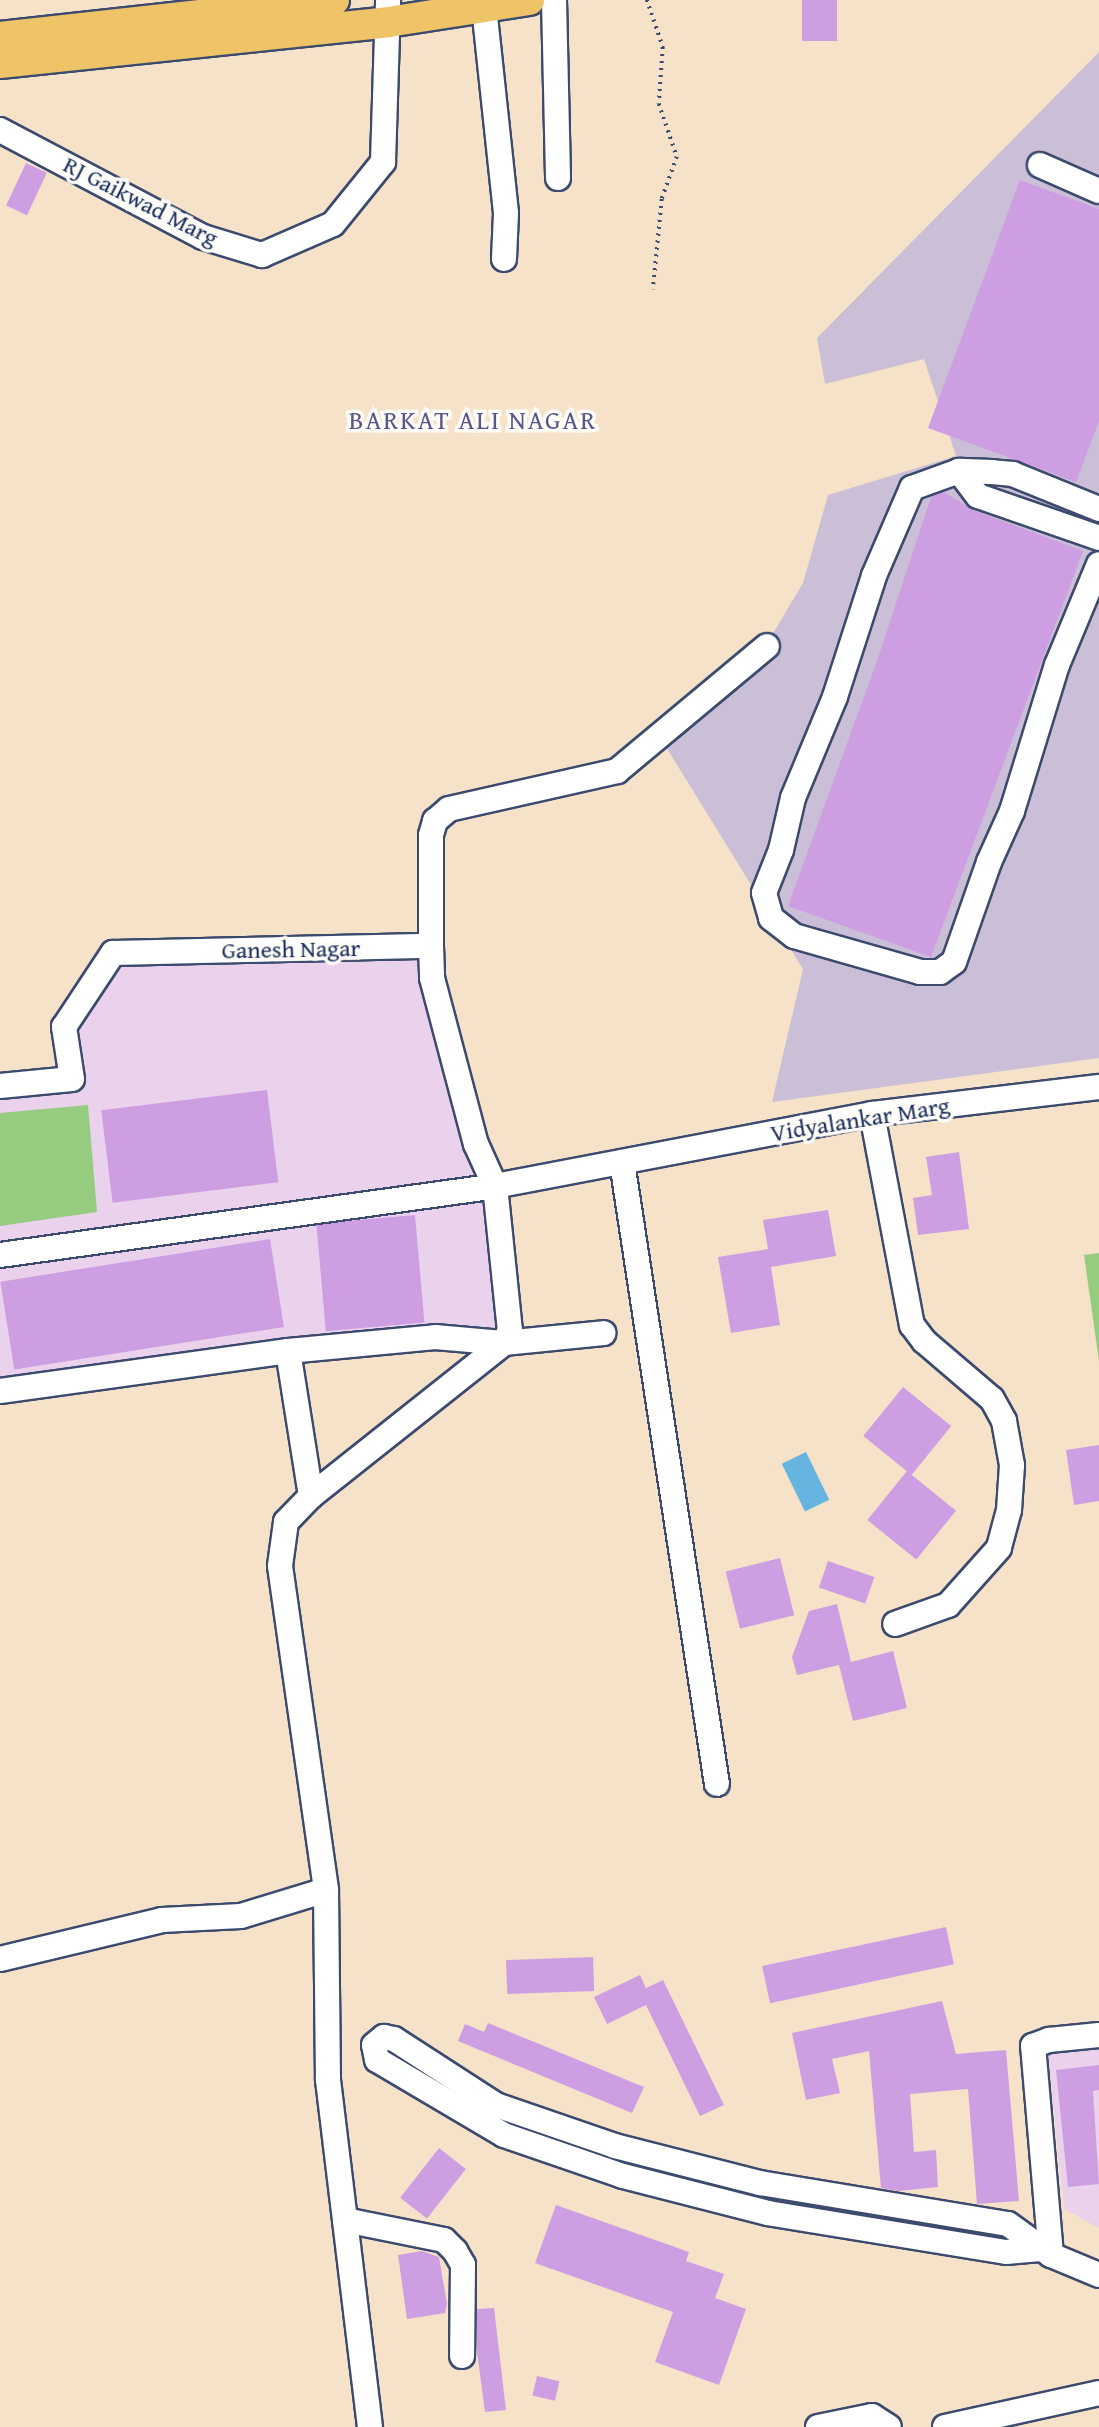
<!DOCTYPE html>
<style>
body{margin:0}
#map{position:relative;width:1099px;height:2427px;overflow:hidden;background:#f5e2c9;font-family:"Gentium Book Plus",serif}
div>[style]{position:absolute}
.built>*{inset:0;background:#ead1ec}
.industrial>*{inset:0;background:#cabfd6}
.green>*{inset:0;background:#95cc7f}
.water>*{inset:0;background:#66b5e0;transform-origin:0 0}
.building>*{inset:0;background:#ce9ee2;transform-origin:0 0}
.path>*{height:3.5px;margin-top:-1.75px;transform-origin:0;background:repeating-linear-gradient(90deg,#3c4a6e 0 2px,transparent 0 7px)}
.roads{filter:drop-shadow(2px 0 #3c4a6e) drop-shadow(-2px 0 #3c4a6e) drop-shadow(0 2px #3c4a6e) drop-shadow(0 -2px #3c4a6e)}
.minor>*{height:24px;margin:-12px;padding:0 12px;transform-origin:12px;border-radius:12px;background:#fff}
.major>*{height:30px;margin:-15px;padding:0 15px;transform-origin:15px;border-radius:15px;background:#efc469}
span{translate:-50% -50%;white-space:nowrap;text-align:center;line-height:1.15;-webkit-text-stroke:7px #fdfcf7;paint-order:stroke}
.street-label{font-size:24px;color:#1b2f5e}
.neighbourhood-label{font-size:26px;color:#5a568c;letter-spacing:2px}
</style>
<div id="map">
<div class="built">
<i style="clip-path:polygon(113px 953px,269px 962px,422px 957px,512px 1318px,510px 1330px,0 1403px,0 1086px,72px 1079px,64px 1027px)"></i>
<i style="clip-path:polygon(1099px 2047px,1099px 2228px,1064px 2209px,1048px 2053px)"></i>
</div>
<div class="industrial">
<i style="clip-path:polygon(1099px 52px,1099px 1058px,772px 1102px,803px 969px,666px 747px,664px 731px,750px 663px,775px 630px,803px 583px,828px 495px,956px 456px,924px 359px,825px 384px,817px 338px)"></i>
</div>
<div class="green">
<i style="clip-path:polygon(88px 1105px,97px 1212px,0 1226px,0 1113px)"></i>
<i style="clip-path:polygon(1099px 1253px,1099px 1361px,1084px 1255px)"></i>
</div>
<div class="water">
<i style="left:806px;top:1452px;width:53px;height:27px;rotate:64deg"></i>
</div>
<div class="building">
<i style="left:802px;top:0;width:35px;height:41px"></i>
<i style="left:26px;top:163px;width:23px;height:47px;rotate:25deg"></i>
<i style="clip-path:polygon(1020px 180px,1099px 209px,1099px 421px,1076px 482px,928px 428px)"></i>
<i style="clip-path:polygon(944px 492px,973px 510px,1083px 551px,931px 957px,788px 906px,877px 661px,931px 497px)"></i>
<i style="left:267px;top:1090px;width:93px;height:167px;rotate:83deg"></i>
<i style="clip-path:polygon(959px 1152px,969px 1229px,918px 1235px,913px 1198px,932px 1195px,926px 1157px)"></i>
<i style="clip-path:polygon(828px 1210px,836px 1256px,771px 1267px,780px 1325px,731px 1333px,718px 1257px,768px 1249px,763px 1220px)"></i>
<i style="left:415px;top:1215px;width:108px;height:99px;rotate:85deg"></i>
<i style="left:270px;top:1239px;width:89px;height:273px;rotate:81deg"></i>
<i style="left:903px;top:1387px;width:62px;height:63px;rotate:39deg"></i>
<i style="clip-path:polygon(1099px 1445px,1099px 1501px,1074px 1505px,1066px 1450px)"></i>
<i style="left:907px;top:1471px;width:63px;height:63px;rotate:39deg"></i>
<i style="left:780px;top:1558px;width:59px;height:56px;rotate:76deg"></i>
<i style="left:828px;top:1561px;width:49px;height:28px;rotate:19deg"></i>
<i style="clip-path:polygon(837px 1604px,851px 1662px,893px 1651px,907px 1708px,853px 1721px,839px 1665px,797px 1675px,792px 1657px,809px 1611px)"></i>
<i style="left:946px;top:1927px;width:38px;height:188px;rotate:78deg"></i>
<i style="left:593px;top:1957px;width:34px;height:87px;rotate:88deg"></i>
<i style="clip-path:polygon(640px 1975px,646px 1988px,663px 1980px,724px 2105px,700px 2116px,646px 2005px,607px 2024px,594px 1997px)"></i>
<i style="clip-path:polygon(942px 2001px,956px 2054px,1006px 2050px,1019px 2201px,977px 2204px,968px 2089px,910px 2094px,914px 2152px,936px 2150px,938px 2187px,899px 2191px,881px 2188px,869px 2051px,832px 2059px,840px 2093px,806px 2100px,792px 2033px)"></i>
<i style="clip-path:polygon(488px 2023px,644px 2087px,632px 2113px,458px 2041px,465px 2024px,484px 2032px)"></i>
<i style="clip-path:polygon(1099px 2065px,1099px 2090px,1093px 2091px,1099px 2184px,1068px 2187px,1056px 2070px)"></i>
<i style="left:439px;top:2148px;width:34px;height:63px;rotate:38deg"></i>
<i style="clip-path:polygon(556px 2205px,689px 2252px,686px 2261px,724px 2274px,715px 2298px,746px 2309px,719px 2385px,655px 2362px,673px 2312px,535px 2263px)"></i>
<i style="clip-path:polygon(422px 2251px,439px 2257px,447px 2304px,445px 2313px,407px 2319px,398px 2255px)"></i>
<i style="clip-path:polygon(494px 2308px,506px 2410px,485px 2412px,477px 2352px,477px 2309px)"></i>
<i style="left:537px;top:2376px;width:23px;height:20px;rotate:13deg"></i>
</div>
<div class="path">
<i style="left:647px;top:0;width:50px;rotate:71.2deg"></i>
<i style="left:663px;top:47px;width:57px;rotate:94deg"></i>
<i style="left:659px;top:104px;width:56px;rotate:71.2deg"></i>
<i style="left:677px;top:157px;width:45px;rotate:109.7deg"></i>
<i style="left:662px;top:199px;width:91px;rotate:95.6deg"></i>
</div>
<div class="roads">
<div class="minor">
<i style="left:554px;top:0;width:178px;rotate:88.7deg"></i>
<i style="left:484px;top:7px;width:207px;rotate:83.9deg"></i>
<i style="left:506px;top:213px;width:46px;rotate:92.5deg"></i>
<i style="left:0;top:130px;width:229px;rotate:27.8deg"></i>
<i style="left:203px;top:237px;width:62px;rotate:17deg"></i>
<i style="left:262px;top:255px;width:77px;rotate:-23.6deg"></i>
<i style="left:333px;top:224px;width:80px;rotate:-51.1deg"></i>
<i style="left:383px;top:162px;width:162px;rotate:-88.2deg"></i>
<i style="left:1040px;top:165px;width:64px;rotate:23.8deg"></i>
<i style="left:959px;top:471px;width:31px;rotate:53deg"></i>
<i style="left:978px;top:496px;width:128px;rotate:19.1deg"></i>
<i style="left:1099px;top:509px;width:93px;rotate:-157.9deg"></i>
<i style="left:1013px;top:474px;width:21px;rotate:-175deg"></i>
<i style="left:992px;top:472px;width:33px;rotate:-178deg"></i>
<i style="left:959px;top:471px;width:50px;rotate:160.1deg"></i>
<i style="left:912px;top:488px;width:96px;rotate:113.4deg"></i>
<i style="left:874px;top:576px;width:127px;rotate:107.9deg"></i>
<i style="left:835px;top:697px;width:109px;rotate:112.6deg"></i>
<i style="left:793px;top:798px;width:53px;rotate:103deg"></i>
<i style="left:781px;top:850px;width:46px;rotate:111.6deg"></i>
<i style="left:764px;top:893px;width:26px;rotate:74deg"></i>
<i style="left:771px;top:918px;width:29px;rotate:38deg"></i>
<i style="left:794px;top:936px;width:131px;rotate:15.9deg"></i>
<i style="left:920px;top:972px;width:20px"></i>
<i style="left:940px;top:972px;width:17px;rotate:-36deg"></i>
<i style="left:954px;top:962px;width:106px;rotate:-70.7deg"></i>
<i style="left:989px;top:862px;width:56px;rotate:-65.7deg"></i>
<i style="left:1012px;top:811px;width:153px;rotate:-72.9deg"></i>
<i style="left:1057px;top:665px;width:109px;rotate:-67.4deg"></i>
<i style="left:431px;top:946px;width:111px;rotate:-90deg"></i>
<i style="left:431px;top:835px;width:15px;rotate:-74deg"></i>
<i style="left:435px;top:821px;width:18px;rotate:-41deg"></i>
<i style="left:449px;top:809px;width:172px;rotate:-12.7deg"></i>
<i style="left:617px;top:771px;width:195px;rotate:-39.8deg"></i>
<i style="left:0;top:1086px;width:72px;rotate:-5.6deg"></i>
<i style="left:72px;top:1079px;width:53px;rotate:-98.7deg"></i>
<i style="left:64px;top:1027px;width:89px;rotate:-56.5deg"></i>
<i style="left:113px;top:953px;width:318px;rotate:-1.3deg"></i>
<i style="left:431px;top:946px;width:32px;rotate:88deg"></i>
<i style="left:432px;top:978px;width:172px;rotate:75.2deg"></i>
<i style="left:476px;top:1144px;width:46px;rotate:65.7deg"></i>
<i style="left:495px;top:1186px;width:145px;rotate:84.1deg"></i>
<i style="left:510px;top:1330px;width:14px;rotate:115deg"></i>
<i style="left:504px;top:1343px;width:246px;rotate:141.6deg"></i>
<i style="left:311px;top:1496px;width:36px;rotate:134deg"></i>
<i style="left:286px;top:1522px;width:44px;rotate:97.8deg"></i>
<i style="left:280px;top:1566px;width:327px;rotate:81.9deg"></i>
<i style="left:326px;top:1890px;width:190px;rotate:89.4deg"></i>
<i style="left:328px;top:2080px;width:350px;rotate:83.1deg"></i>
<i style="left:872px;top:1114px;width:215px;rotate:79.3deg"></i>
<i style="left:912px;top:1325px;width:20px;rotate:53deg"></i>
<i style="left:924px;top:1341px;width:89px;rotate:40.5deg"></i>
<i style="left:992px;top:1399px;width:25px;rotate:61deg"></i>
<i style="left:1004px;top:1421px;width:45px;rotate:79.7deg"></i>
<i style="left:1012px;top:1465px;width:45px;rotate:93.8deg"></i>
<i style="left:1009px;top:1510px;width:39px;rotate:105deg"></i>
<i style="left:999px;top:1548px;width:76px;rotate:131.8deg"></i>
<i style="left:948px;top:1605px;width:56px;rotate:160.3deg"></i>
<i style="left:622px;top:1162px;width:629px;rotate:81.32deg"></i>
<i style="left:0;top:1255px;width:500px;rotate:-7.9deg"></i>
<i style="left:495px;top:1186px;width:384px;rotate:-10.8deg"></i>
<i style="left:872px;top:1114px;width:229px;rotate:-6.8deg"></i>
<i style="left:288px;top:1351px;width:147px;rotate:81deg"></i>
<i style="left:0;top:1391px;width:291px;rotate:-7.9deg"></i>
<i style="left:288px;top:1351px;width:148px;rotate:-5.4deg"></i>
<i style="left:435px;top:1337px;width:69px;rotate:5deg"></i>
<i style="left:504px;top:1343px;width:100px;rotate:-5.7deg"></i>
<i style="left:0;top:1959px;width:167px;rotate:-13.5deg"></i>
<i style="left:162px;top:1920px;width:79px;rotate:-2.9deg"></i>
<i style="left:241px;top:1916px;width:89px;rotate:-17deg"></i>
<i style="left:345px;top:2220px;width:101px;rotate:11.4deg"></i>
<i style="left:444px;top:2240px;width:16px;rotate:45deg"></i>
<i style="left:455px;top:2251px;width:16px;rotate:60deg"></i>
<i style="left:463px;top:2265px;width:91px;rotate:90.6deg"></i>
<i style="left:1040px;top:2249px;width:34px;rotate:175deg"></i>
<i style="left:1006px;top:2252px;width:241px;rotate:-170.7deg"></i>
<i style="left:768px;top:2213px;width:150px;rotate:-165.7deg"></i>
<i style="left:623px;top:2176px;width:126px;rotate:-161deg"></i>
<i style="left:504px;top:2135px;width:147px;rotate:-149.4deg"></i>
<i style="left:377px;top:2060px;width:15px;rotate:-101deg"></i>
<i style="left:374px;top:2045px;width:13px;rotate:-39deg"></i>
<i style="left:384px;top:2037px;width:10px;rotate:11deg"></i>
<i style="left:394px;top:2039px;width:121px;rotate:32.9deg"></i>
<i style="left:496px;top:2105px;width:126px;rotate:19deg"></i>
<i style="left:615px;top:2146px;width:150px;rotate:14.3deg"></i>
<i style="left:760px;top:2183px;width:251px;rotate:9.4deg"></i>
<i style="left:1008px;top:2224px;width:53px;rotate:35.8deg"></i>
<i style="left:1051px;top:2255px;width:52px;rotate:22.6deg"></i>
<i style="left:1051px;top:2255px;width:210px;rotate:-94.9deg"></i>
<i style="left:1033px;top:2046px;width:17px;rotate:-21deg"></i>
<i style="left:1049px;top:2040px;width:50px;rotate:-5.7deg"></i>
<i style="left:818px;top:2427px;width:55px;rotate:-11.5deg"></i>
<i style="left:872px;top:2416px;width:20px;rotate:33deg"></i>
<i style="left:945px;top:2427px;width:158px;rotate:-12.4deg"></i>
</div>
<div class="major">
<i style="left:0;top:37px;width:336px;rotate:-6.3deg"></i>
<i style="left:0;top:63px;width:390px;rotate:-6deg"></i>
<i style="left:388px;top:22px;width:143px;rotate:-8.9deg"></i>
</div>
</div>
<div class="street-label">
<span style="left:141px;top:201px;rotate:27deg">RJ Gaikwad Marg</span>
<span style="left:291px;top:949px;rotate:-1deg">Ganesh Nagar</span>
<span style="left:860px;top:1119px;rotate:-9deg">Vidyalankar Marg</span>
</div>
<div class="neighbourhood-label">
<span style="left:473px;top:420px">BARKAT ALI NAGAR</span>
</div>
</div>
